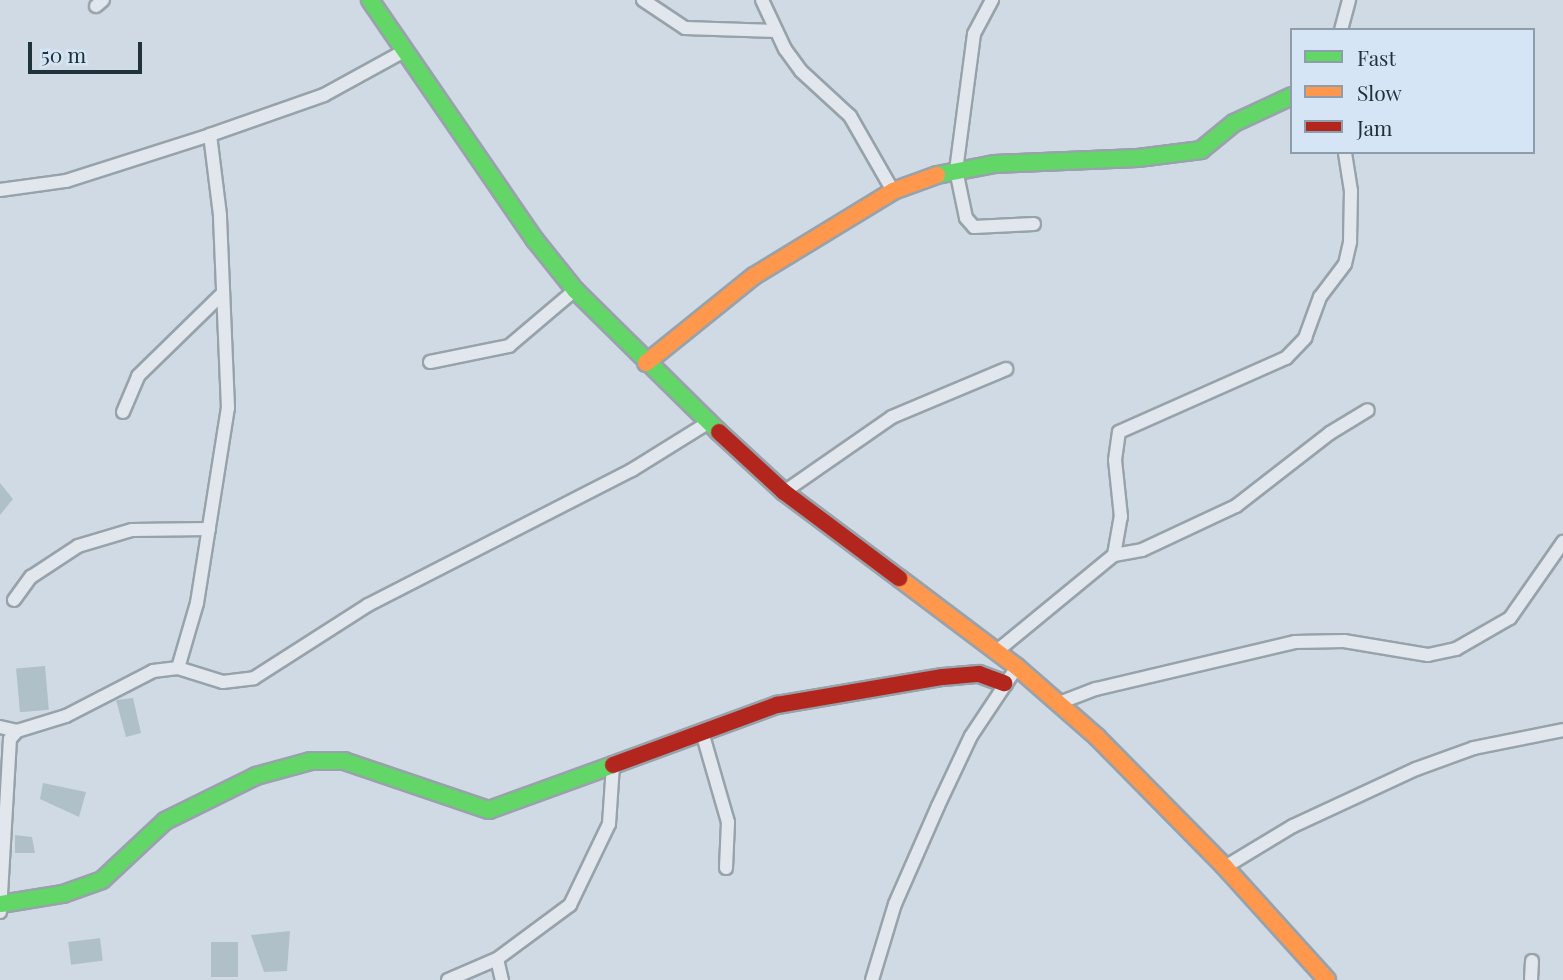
<!DOCTYPE html>
<style>
body{margin:0}
#map{position:relative;width:1563px;height:980px;overflow:hidden;background:#d0dae5;font-family:"Playfair Display",serif}
div>[style]{position:absolute}
.building>*{inset:0;background:#b0c0c9;transform-origin:0 0}
.roads{filter:drop-shadow(2px 0 #98a2aa) drop-shadow(-2px 0 #98a2aa) drop-shadow(0 2px #98a2aa) drop-shadow(0 -2px #98a2aa)}
.street>*{height:12px;margin:-6px;padding:0 6px;transform-origin:6px;border-radius:6px;background:#e1e7ed}
.fast>*{height:16px;margin:-8px;padding:0 8px;transform-origin:8px;border-radius:8px;background:#63d668}
.slow>*{height:16px;margin:-8px;padding:0 8px;transform-origin:8px;border-radius:8px;background:#ff974d}
.jam>*{height:16px;margin:-8px;padding:0 8px;transform-origin:8px;border-radius:8px;background:#b3261e}
span{translate:-50% -50%;white-space:nowrap;text-align:center;line-height:1.15;-webkit-text-stroke:7px #d6e5f5;paint-order:stroke}
.legend{position:absolute;left:1290px;top:28px;width:245px;height:126px;box-sizing:border-box;background:#d6e5f5;border:2px solid #8d9daa;margin:0;padding:9px 12px;list-style:none;font-size:21px;color:#20323a}
.legend li{display:flex;align-items:center;gap:14px;height:35px}
.legend b{width:35px;border:2px solid #8d9daa}
.scale{position:absolute;left:28px;top:42px;width:114px;height:32px;box-sizing:border-box;border:4px solid #20323a;border-top:0;padding-left:9px;font-size:21px;line-height:24px;white-space:nowrap;color:#20323a;-webkit-text-stroke:5px #d6e5f5;paint-order:stroke}
</style>
<div id="map">
<div class="building">
<i style="clip-path:polygon(0 483px,13px 499px,0 515px)"></i>
<i style="left:45px;top:666px;width:44px;height:29px;rotate:85deg"></i>
<i style="clip-path:polygon(133px 698px,141px 733px,126px 737px,116px 700px)"></i>
<i style="clip-path:polygon(43px 783px,86px 792px,79px 817px,40px 799px)"></i>
<i style="clip-path:polygon(15px 835px,32px 837px,35px 853px,15px 853px)"></i>
<i style="clip-path:polygon(290px 931px,287px 971px,264px 972px,251px 935px)"></i>
<i style="left:100px;top:938px;width:23px;height:32px;rotate:83deg"></i>
<i style="left:211px;top:942px;width:27px;height:35px"></i>
</div>
<div class="roads">
<div class="street">
<i style="left:643px;top:0;width:50px;rotate:33.7deg"></i>
<i style="left:685px;top:28px;width:91px;rotate:1.9deg"></i>
<i style="left:762px;top:0;width:54px;rotate:64.9deg"></i>
<i style="left:785px;top:49px;width:27px;rotate:54deg"></i>
<i style="left:801px;top:71px;width:67px;rotate:42.6deg"></i>
<i style="left:850px;top:116px;width:86px;rotate:60.2deg"></i>
<i style="left:992px;top:0;width:38px;rotate:118deg"></i>
<i style="left:974px;top:34px;width:137px;rotate:97.5deg"></i>
<i style="left:956px;top:170px;width:49px;rotate:78.2deg"></i>
<i style="left:966px;top:218px;width:12px;rotate:48deg"></i>
<i style="left:974px;top:227px;width:60px;rotate:-2.9deg"></i>
<i style="left:96px;top:6px;width:9px;rotate:-41deg"></i>
<i style="left:1341px;top:30px;width:31px;rotate:-75deg"></i>
<i style="left:0;top:190px;width:67px;rotate:-7.8deg"></i>
<i style="left:66px;top:181px;width:151px;rotate:-17.7deg"></i>
<i style="left:210px;top:135px;width:121px;rotate:-19.3deg"></i>
<i style="left:324px;top:95px;width:91px;rotate:-28.8deg"></i>
<i style="left:430px;top:362px;width:81px;rotate:-11.4deg"></i>
<i style="left:509px;top:346px;width:87px;rotate:-40.3deg"></i>
<i style="left:123px;top:412px;width:39px;rotate:-67deg"></i>
<i style="left:138px;top:376px;width:119px;rotate:-44.3deg"></i>
<i style="left:784px;top:492px;width:131px;rotate:-34.8deg"></i>
<i style="left:892px;top:417px;width:124px;rotate:-22.8deg"></i>
<i style="left:1114px;top:555px;width:28px;rotate:-10deg"></i>
<i style="left:1142px;top:550px;width:104px;rotate:-25.1deg"></i>
<i style="left:1236px;top:506px;width:119px;rotate:-37.8deg"></i>
<i style="left:1330px;top:433px;width:44px;rotate:-31.2deg"></i>
<i style="left:14px;top:600px;width:29px;rotate:-54deg"></i>
<i style="left:31px;top:577px;width:56px;rotate:-33.4deg"></i>
<i style="left:78px;top:546px;width:56px;rotate:-16.5deg"></i>
<i style="left:132px;top:530px;width:77px;rotate:-0.7deg"></i>
<i style="left:997px;top:651px;width:151px;rotate:-39.4deg"></i>
<i style="left:1114px;top:555px;width:39px;rotate:-80deg"></i>
<i style="left:1121px;top:517px;width:57px;rotate:-96deg"></i>
<i style="left:1115px;top:460px;width:28px;rotate:-82deg"></i>
<i style="left:1119px;top:432px;width:183px;rotate:-23.9deg"></i>
<i style="left:1286px;top:358px;width:28px;rotate:-46deg"></i>
<i style="left:1305px;top:338px;width:44px;rotate:-69.9deg"></i>
<i style="left:1320px;top:297px;width:41px;rotate:-52.9deg"></i>
<i style="left:1345px;top:264px;width:23px;rotate:-77deg"></i>
<i style="left:1350px;top:242px;width:51px;rotate:-88.9deg"></i>
<i style="left:1351px;top:191px;width:39px;rotate:-99deg"></i>
<i style="left:178px;top:668px;width:68px;rotate:-73.7deg"></i>
<i style="left:197px;top:603px;width:197px;rotate:-81deg"></i>
<i style="left:228px;top:408px;width:193px;rotate:-92.4deg"></i>
<i style="left:220px;top:215px;width:81px;rotate:-97.1deg"></i>
<i style="left:1059px;top:703px;width:40px;rotate:-21deg"></i>
<i style="left:1096px;top:689px;width:204px;rotate:-13.3deg"></i>
<i style="left:1295px;top:642px;width:49px;rotate:-1.2deg"></i>
<i style="left:1344px;top:641px;width:85px;rotate:9.5deg"></i>
<i style="left:1428px;top:655px;width:29px;rotate:-12deg"></i>
<i style="left:1456px;top:649px;width:62px;rotate:-29.9deg"></i>
<i style="left:1510px;top:618px;width:93px;rotate:-55.1deg"></i>
<i style="left:0;top:727px;width:17px;rotate:13deg"></i>
<i style="left:702px;top:732px;width:94px;rotate:73.9deg"></i>
<i style="left:728px;top:822px;width:46px;rotate:92.5deg"></i>
<i style="left:1225px;top:867px;width:79px;rotate:-31.1deg"></i>
<i style="left:1293px;top:826px;width:136px;rotate:-24.9deg"></i>
<i style="left:1416px;top:769px;width:62px;rotate:-19.9deg"></i>
<i style="left:1474px;top:748px;width:91px;rotate:-11.4deg"></i>
<i style="left:0;top:912px;width:173px;rotate:-86.7deg"></i>
<i style="left:10px;top:739px;width:11px;rotate:-49deg"></i>
<i style="left:17px;top:731px;width:51px;rotate:-17deg"></i>
<i style="left:66px;top:716px;width:98px;rotate:-27.3deg"></i>
<i style="left:153px;top:671px;width:25px;rotate:-7deg"></i>
<i style="left:178px;top:668px;width:47px;rotate:17.3deg"></i>
<i style="left:223px;top:682px;width:31px;rotate:-7deg"></i>
<i style="left:254px;top:678px;width:135px;rotate:-32.6deg"></i>
<i style="left:368px;top:605px;width:297px;rotate:-27.1deg"></i>
<i style="left:632px;top:470px;width:87px;rotate:-31.9deg"></i>
<i style="left:497px;top:959px;width:22px;rotate:77deg"></i>
<i style="left:448px;top:980px;width:53px;rotate:-23.2deg"></i>
<i style="left:497px;top:959px;width:91px;rotate:-36.5deg"></i>
<i style="left:570px;top:905px;width:90px;rotate:-64.3deg"></i>
<i style="left:609px;top:824px;width:59px;rotate:-86.1deg"></i>
<i style="left:872px;top:980px;width:79px;rotate:-73.2deg"></i>
<i style="left:895px;top:904px;width:107px;rotate:-66.3deg"></i>
<i style="left:938px;top:806px;width:77px;rotate:-64.8deg"></i>
<i style="left:971px;top:736px;width:83px;rotate:-56.3deg"></i>
<i style="left:1531px;top:980px;width:19px;rotate:-87deg"></i>
</div>
<div class="fast">
<i style="left:370px;top:0;width:291px;rotate:55.5deg"></i>
<i style="left:535px;top:240px;width:64px;rotate:51.3deg"></i>
<i style="left:575px;top:290px;width:202px;rotate:44.6deg"></i>
<i style="left:937px;top:175px;width:58px;rotate:-10.9deg"></i>
<i style="left:994px;top:164px;width:144px;rotate:-2.4deg"></i>
<i style="left:1138px;top:158px;width:64px;rotate:-7.2deg"></i>
<i style="left:1201px;top:150px;width:43px;rotate:-39.3deg"></i>
<i style="left:1234px;top:123px;width:64px;rotate:-25deg"></i>
<i style="left:1px;top:904px;width:63px;rotate:-9.2deg"></i>
<i style="left:63px;top:894px;width:41px;rotate:-19.7deg"></i>
<i style="left:102px;top:880px;width:86px;rotate:-43.1deg"></i>
<i style="left:165px;top:821px;width:102px;rotate:-26.3deg"></i>
<i style="left:256px;top:776px;width:57px;rotate:-15.3deg"></i>
<i style="left:311px;top:761px;width:33px"></i>
<i style="left:344px;top:761px;width:153px;rotate:18.7deg"></i>
<i style="left:489px;top:810px;width:132px;rotate:-19.9deg"></i>
</div>
<div class="slow">
<i style="left:646px;top:363px;width:139px;rotate:-38.9deg"></i>
<i style="left:754px;top:276px;width:163px;rotate:-31.4deg"></i>
<i style="left:893px;top:191px;width:47px;rotate:-20deg"></i>
<i style="left:899px;top:578px;width:148px;rotate:37deg"></i>
<i style="left:1017px;top:667px;width:106px;rotate:41.2deg"></i>
<i style="left:1097px;top:737px;width:182px;rotate:45.4deg"></i>
<i style="left:1225px;top:867px;width:152px;rotate:47.9deg"></i>
</div>
<div class="jam">
<i style="left:719px;top:432px;width:88px;rotate:42.7deg"></i>
<i style="left:784px;top:492px;width:144px;rotate:36.8deg"></i>
<i style="left:613px;top:765px;width:175px;rotate:-20.1deg"></i>
<i style="left:777px;top:705px;width:168px;rotate:-9.6deg"></i>
<i style="left:943px;top:677px;width:36px;rotate:-5deg"></i>
<i style="left:979px;top:674px;width:27px;rotate:20deg"></i>
</div>
</div>
<ul class="legend">
<li><b style="height:9px;background:#63d668"></b>Fast</li>
<li><b style="height:9px;background:#ff974d"></b>Slow</li>
<li><b style="height:9px;background:#b3261e"></b>Jam</li>
</ul>
<div class="scale">50 m</div>
</div>
